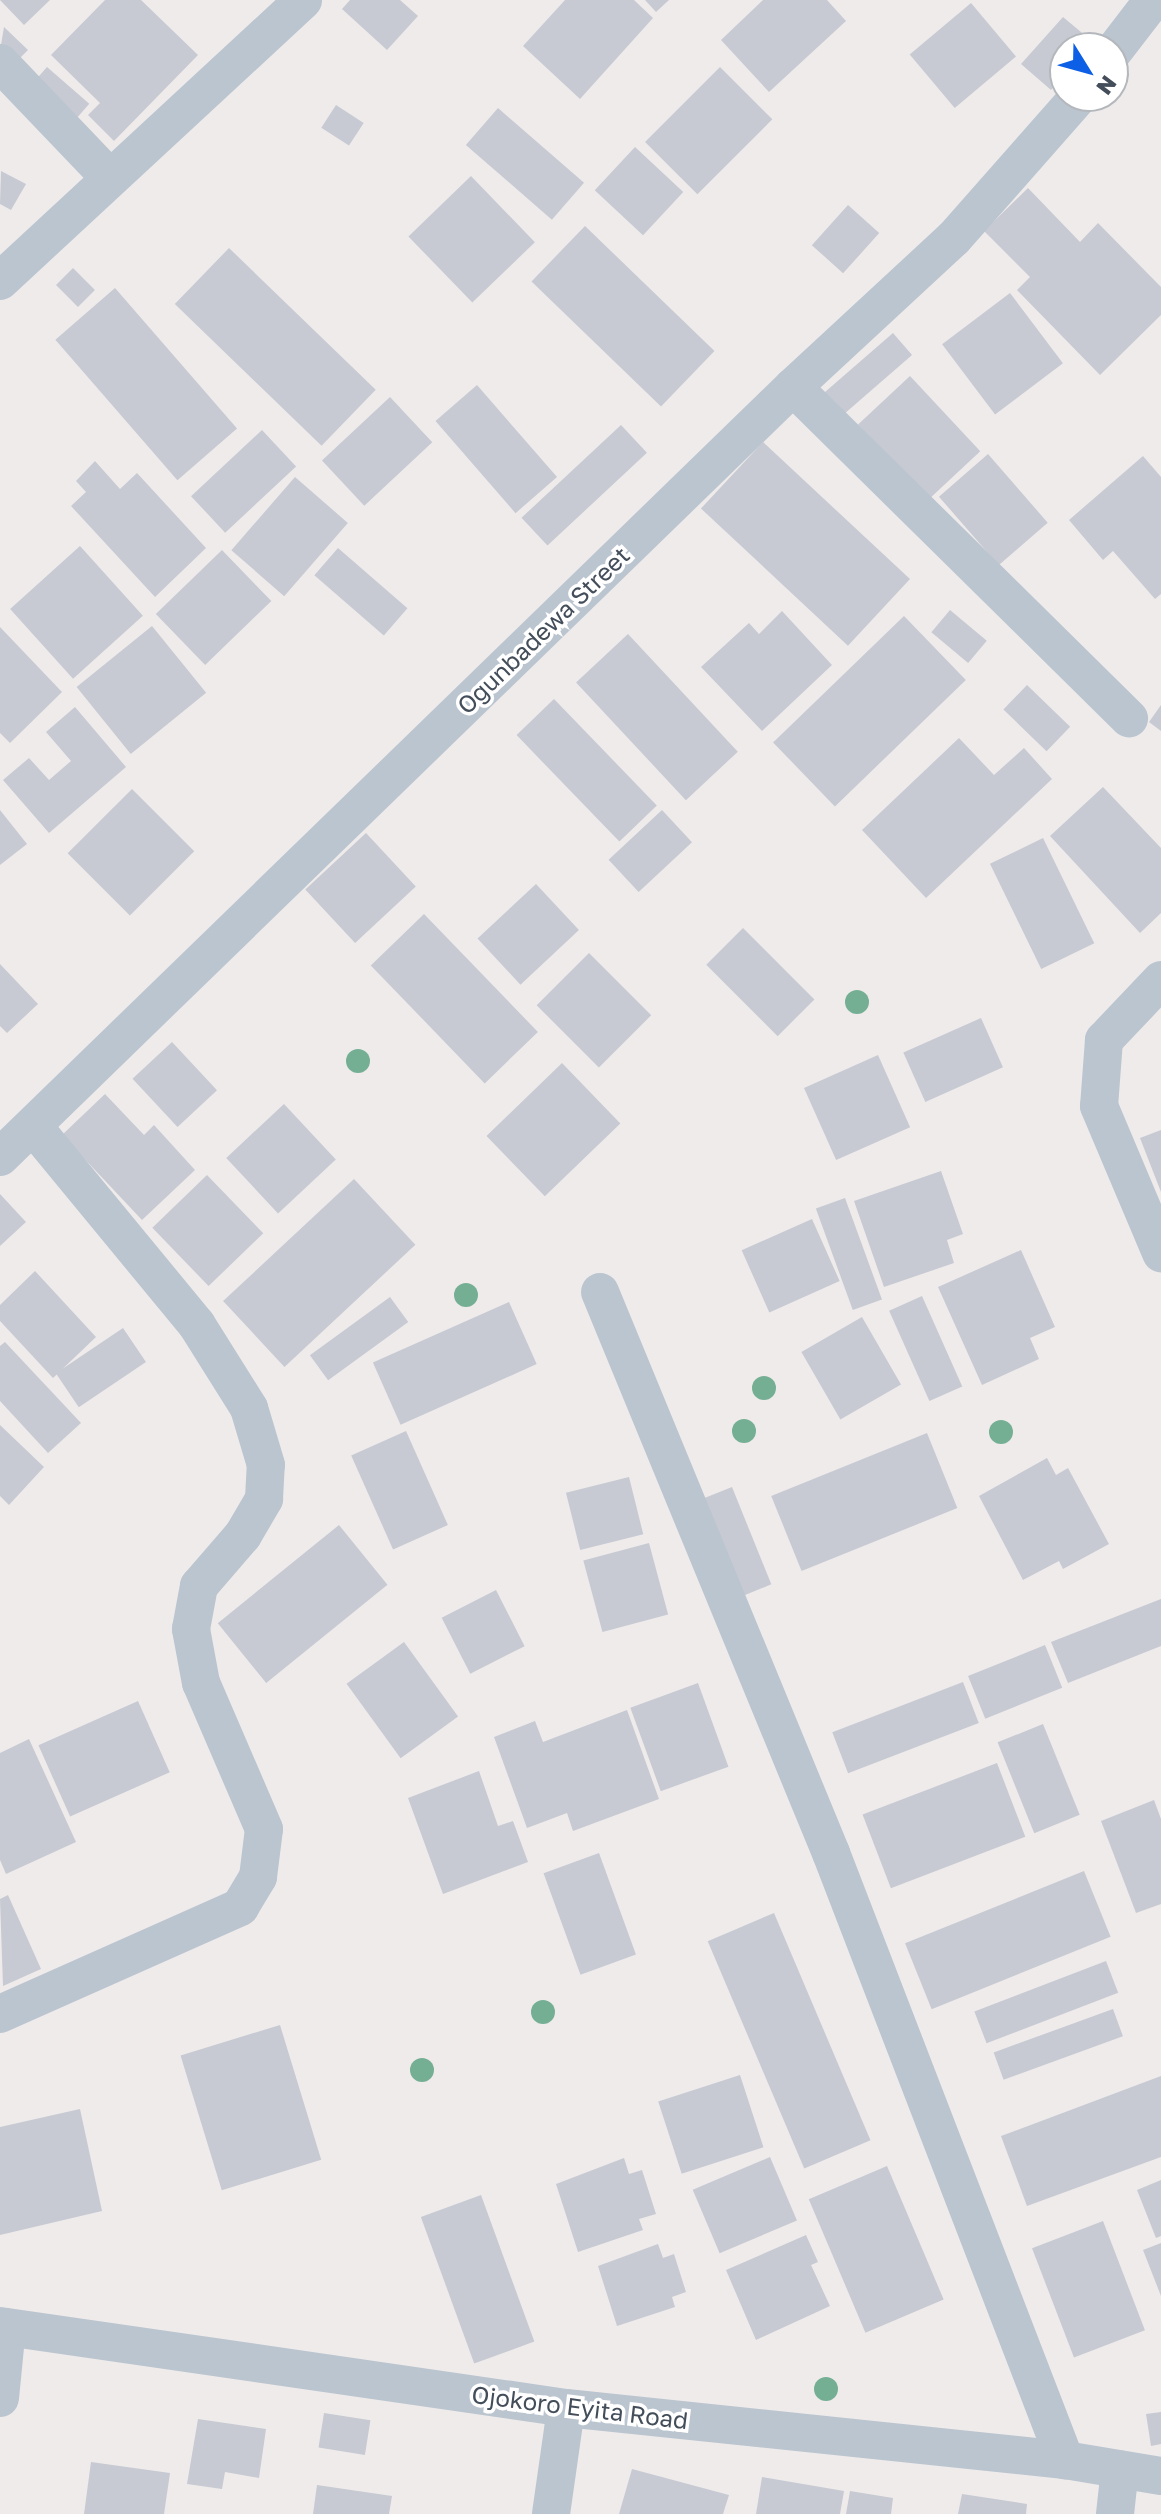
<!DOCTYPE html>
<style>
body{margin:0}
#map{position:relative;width:1161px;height:2514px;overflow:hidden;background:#efebeb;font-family:"Golos Text",sans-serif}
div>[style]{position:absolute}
.building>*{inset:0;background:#c7cad2;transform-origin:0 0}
.street>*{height:38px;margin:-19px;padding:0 19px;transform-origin:19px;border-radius:19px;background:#bbc5cf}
.trees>*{width:24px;height:24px;margin:-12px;border-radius:50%;background:#74af94}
span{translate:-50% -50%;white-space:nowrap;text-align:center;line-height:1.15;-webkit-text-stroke:7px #fff;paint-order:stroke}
.street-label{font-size:24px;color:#434e5a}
.north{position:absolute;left:1049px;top:32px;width:80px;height:80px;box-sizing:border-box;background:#fff;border:2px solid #b4b8bd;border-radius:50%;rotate:127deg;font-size:22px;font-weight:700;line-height:32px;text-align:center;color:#434e5a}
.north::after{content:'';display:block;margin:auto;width:28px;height:36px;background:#0d60e6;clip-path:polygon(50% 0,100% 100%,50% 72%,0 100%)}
</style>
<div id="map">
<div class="building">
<i style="clip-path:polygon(0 0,50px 0,24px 25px)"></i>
<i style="clip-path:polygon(105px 0,141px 0,198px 55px,114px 141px,88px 115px,100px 103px,51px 55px)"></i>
<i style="clip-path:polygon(350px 0,400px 0,418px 16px,387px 50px,342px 9px)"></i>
<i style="clip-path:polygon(565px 0,634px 0,653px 18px,580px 99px,523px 46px)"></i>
<i style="clip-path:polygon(645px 0,669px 0,656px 12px)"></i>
<i style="clip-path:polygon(763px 0,827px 0,846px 21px,769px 92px,721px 40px)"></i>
<i style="left:971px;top:3px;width:70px;height:80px;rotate:50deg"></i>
<i style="clip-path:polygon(1063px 17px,1093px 42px,1088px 48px,1065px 48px,1065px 74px,1051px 90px,1021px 64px)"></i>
<i style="clip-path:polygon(4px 27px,28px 50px,14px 64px,0 51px)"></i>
<i style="left:47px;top:67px;width:56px;height:23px;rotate:41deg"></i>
<i style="left:720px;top:67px;width:74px;height:106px;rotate:45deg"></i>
<i style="left:336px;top:105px;width:33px;height:27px;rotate:33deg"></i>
<i style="left:498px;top:108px;width:114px;height:49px;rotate:41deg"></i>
<i style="left:635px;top:147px;width:66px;height:59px;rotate:43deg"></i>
<i style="clip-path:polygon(1px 171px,26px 184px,11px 210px,0 204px)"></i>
<i style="left:471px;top:176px;width:92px;height:87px;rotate:46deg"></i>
<i style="clip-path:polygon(1028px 188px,1080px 242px,1098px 223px,1161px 287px,1161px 315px,1100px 375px,1017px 290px,1030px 277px,984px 231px)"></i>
<i style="left:848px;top:205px;width:42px;height:54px;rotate:42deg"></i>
<i style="left:585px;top:226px;width:180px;height:77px;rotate:44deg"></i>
<i style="left:229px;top:248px;width:204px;height:78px;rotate:44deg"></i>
<i style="left:73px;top:268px;width:31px;height:24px;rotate:45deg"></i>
<i style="left:115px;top:288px;width:186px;height:79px;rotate:49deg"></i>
<i style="left:1010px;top:293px;width:88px;height:85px;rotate:53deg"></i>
<i style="left:893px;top:333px;width:29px;height:103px;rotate:49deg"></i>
<i style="left:910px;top:376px;width:103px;height:71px;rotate:47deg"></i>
<i style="left:477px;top:385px;width:122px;height:55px;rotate:49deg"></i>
<i style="left:390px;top:397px;width:62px;height:93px;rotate:47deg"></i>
<i style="left:621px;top:425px;width:38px;height:136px;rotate:47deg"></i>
<i style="left:262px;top:430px;width:50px;height:97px;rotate:47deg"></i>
<i style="left:763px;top:442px;width:201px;height:91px;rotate:43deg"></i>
<i style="left:988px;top:454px;width:91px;height:65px;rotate:49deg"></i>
<i style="clip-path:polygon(1143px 456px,1161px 477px,1161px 594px,1155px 599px,1113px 551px,1103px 560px,1069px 520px)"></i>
<i style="clip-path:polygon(95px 461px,120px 489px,137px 473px,206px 548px,155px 597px,71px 506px,86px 492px,76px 481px)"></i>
<i style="left:295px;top:477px;width:70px;height:97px;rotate:41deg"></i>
<i style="left:80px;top:546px;width:94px;height:94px;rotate:48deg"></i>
<i style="left:338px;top:548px;width:92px;height:36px;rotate:41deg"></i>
<i style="left:222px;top:550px;width:71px;height:92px;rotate:46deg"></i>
<i style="left:950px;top:610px;width:48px;height:29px;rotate:40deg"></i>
<i style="clip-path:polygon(782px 611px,832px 665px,762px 731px,701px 667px,749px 623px,759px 634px)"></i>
<i style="left:904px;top:616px;width:89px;height:182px;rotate:46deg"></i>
<i style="left:152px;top:626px;width:86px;height:97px;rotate:51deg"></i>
<i style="clip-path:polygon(0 627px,62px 692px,10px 743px,0 733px)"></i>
<i style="left:628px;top:634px;width:161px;height:71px;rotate:47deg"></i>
<i style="left:1027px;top:685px;width:60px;height:34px;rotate:44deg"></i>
<i style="left:554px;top:699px;width:148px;height:52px;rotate:46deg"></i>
<i style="clip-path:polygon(1161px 705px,1161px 731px,1149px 722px)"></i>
<i style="clip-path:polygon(75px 707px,126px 767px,49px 833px,3px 780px,29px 758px,49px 780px,71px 761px,46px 732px)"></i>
<i style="clip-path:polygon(959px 738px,994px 775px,1024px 748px,1052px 779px,926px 898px,862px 830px)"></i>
<i style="clip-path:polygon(1103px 787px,1161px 848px,1161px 913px,1140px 933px,1050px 836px)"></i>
<i style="left:132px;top:789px;width:88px;height:91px;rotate:45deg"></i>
<i style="clip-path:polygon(0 810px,27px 844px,0 865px)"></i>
<i style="left:662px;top:810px;width:44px;height:73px;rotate:47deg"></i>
<i style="left:366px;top:833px;width:73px;height:83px;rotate:47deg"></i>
<i style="left:1043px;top:838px;width:117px;height:59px;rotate:64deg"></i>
<i style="left:536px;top:884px;width:63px;height:80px;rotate:47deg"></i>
<i style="left:424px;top:914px;width:164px;height:74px;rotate:46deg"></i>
<i style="left:743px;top:928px;width:101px;height:52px;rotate:45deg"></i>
<i style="left:589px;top:953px;width:88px;height:74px;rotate:45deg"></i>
<i style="clip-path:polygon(0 964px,38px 1004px,7px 1033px,0 1026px)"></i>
<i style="left:981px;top:1018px;width:54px;height:85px;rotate:66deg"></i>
<i style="left:172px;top:1042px;width:66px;height:54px;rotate:47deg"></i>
<i style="left:878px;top:1055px;width:79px;height:81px;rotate:66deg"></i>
<i style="left:562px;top:1063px;width:84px;height:105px;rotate:46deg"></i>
<i style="clip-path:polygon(105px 1094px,144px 1135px,154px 1125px,195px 1170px,142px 1220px,62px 1135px)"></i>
<i style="left:284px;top:1104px;width:76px;height:79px;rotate:47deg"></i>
<i style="clip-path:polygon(1161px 1130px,1161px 1192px,1140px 1138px)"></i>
<i style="clip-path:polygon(941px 1171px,963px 1234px,947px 1240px,954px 1263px,884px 1287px,854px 1201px)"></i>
<i style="left:207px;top:1175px;width:81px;height:76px;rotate:46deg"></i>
<i style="left:354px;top:1179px;width:90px;height:179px;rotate:47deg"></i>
<i style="clip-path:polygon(0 1194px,26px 1222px,0 1246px)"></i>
<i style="left:845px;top:1198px;width:108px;height:31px;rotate:70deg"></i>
<i style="left:812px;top:1219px;width:68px;height:77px;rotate:66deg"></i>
<i style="clip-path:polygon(1021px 1250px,1055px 1327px,1030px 1338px,1039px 1359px,982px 1385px,938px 1287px)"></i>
<i style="clip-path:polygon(35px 1271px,96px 1337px,53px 1378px,0 1321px,0 1305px)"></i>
<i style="left:922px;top:1296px;width:99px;height:36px;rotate:66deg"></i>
<i style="left:390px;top:1297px;width:31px;height:99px;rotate:54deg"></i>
<i style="left:509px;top:1302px;width:68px;height:149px;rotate:66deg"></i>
<i style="left:862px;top:1317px;width:78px;height:70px;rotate:60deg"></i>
<i style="left:123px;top:1328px;width:41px;height:81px;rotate:56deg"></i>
<i style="clip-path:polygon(5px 1342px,81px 1423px,48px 1453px,0 1401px,0 1346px)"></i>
<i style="clip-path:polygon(0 1425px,44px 1467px,9px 1505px,0 1496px)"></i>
<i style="left:406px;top:1431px;width:103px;height:60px;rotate:66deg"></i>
<i style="left:927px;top:1433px;width:81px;height:168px;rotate:68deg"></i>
<i style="clip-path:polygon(1047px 1458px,1056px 1475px,1068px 1468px,1109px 1544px,1063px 1569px,1059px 1561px,1023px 1580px,979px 1496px)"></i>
<i style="left:629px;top:1477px;width:59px;height:65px;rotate:76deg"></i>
<i style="left:732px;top:1487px;width:105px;height:31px;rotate:68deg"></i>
<i style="left:339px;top:1525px;width:77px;height:156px;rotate:51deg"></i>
<i style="left:649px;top:1543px;width:74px;height:68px;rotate:75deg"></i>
<i style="left:496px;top:1590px;width:63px;height:61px;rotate:63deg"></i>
<i style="clip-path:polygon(1161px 1599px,1161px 1646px,1068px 1683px,1051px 1642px)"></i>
<i style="left:404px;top:1642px;width:92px;height:71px;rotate:54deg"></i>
<i style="left:1045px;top:1645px;width:46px;height:83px;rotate:68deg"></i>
<i style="left:963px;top:1682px;width:44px;height:140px;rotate:69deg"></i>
<i style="left:698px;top:1683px;width:89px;height:72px;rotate:70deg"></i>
<i style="left:138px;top:1701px;width:78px;height:109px;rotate:66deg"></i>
<i style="clip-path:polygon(627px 1710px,659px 1799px,573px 1831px,567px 1813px,527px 1828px,494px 1737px,535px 1721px,543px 1742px)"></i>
<i style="left:1043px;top:1724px;width:98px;height:49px;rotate:68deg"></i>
<i style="clip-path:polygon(29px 1739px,76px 1842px,6px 1874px,0 1860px,0 1753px)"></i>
<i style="left:997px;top:1763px;width:79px;height:144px;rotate:69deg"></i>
<i style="clip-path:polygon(479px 1771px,498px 1826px,513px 1821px,528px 1862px,443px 1894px,408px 1798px)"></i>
<i style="clip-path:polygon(1154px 1800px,1161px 1819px,1161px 1904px,1136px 1913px,1101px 1821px)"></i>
<i style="left:599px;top:1853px;width:108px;height:59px;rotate:70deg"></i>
<i style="left:1084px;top:1871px;width:71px;height:193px;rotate:68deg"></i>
<i style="clip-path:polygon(8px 1895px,41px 1969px,3px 1986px,0 1899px)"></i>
<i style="left:774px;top:1913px;width:247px;height:72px;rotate:67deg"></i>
<i style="left:1106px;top:1961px;width:34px;height:141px;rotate:69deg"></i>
<i style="left:1113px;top:2009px;width:29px;height:127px;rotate:70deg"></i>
<i style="left:280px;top:2025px;width:141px;height:104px;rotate:73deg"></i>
<i style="left:740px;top:2075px;width:76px;height:86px;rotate:72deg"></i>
<i style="clip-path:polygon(1161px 2076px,1161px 2157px,1027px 2206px,1001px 2136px)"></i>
<i style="clip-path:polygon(80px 2109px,102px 2211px,0 2235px,0 2127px)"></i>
<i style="left:770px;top:2157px;width:69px;height:84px;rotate:67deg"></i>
<i style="clip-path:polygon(624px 2158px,629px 2174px,642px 2170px,656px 2214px,639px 2219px,643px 2230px,578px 2252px,556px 2184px)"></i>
<i style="left:887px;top:2166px;width:145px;height:85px;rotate:67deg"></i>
<i style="clip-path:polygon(1161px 2180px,1161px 2236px,1156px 2238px,1137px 2190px)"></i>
<i style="left:481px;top:2195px;width:156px;height:64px;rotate:70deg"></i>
<i style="left:1103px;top:2221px;width:117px;height:76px;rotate:69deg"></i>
<i style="clip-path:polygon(806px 2235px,818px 2262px,811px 2265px,830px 2306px,756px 2340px,726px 2270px)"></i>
<i style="clip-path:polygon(1161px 2243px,1161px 2296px,1143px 2250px)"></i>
<i style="clip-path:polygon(658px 2244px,663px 2258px,674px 2254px,686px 2292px,672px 2297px,675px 2307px,617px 2326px,598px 2266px)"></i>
<i style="clip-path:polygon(1161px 2412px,1161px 2444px,1151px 2446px,1146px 2414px)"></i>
<i style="left:324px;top:2413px;width:47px;height:35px;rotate:9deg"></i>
<i style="clip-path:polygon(198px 2419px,266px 2429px,259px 2478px,225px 2472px,222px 2489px,187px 2484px)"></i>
<i style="clip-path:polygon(91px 2462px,170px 2473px,164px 2514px,84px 2514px)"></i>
<i style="clip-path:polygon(632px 2469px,729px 2495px,723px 2514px,619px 2514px)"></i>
<i style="clip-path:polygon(762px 2477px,844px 2491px,840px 2514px,756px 2514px)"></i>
<i style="clip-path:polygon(317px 2485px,392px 2496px,389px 2514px,313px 2514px)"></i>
<i style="clip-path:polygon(850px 2491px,893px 2498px,891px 2514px,846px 2514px)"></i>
<i style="clip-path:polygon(962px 2494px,1027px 2504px,1026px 2514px,958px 2514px)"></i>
</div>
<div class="street">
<i style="left:1113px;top:52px;width:66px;rotate:-52.4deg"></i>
<i style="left:0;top:63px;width:159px;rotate:46.3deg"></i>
<i style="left:0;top:281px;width:413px;rotate:-42.8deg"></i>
<i style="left:793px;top:387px;width:472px;rotate:44.6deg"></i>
<i style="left:1161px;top:980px;width:83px;rotate:133.5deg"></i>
<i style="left:1104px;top:1040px;width:66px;rotate:94.3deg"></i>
<i style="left:1099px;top:1106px;width:160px;rotate:67.1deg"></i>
<i style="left:0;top:1157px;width:1105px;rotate:-44.16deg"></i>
<i style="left:793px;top:387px;width:219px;rotate:-42.8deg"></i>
<i style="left:954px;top:238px;width:189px;rotate:-48.6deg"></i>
<i style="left:600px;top:1292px;width:607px;rotate:67.62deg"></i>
<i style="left:831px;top:1853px;width:651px;rotate:68.92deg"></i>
<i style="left:0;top:2014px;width:263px;rotate:-24deg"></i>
<i style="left:240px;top:1907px;width:35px;rotate:-59deg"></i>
<i style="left:258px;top:1877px;width:48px;rotate:-82.9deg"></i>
<i style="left:264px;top:1829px;width:159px;rotate:-113.3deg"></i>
<i style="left:201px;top:1683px;width:55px;rotate:-100.5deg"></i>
<i style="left:191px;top:1629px;width:44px;rotate:-79.5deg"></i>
<i style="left:199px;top:1586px;width:67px;rotate:-49.2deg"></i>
<i style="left:243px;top:1535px;width:42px;rotate:-59.7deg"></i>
<i style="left:264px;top:1499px;width:34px;rotate:-87deg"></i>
<i style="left:266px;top:1465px;width:59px;rotate:-106.6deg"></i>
<i style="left:249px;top:1408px;width:98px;rotate:-122.1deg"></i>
<i style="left:197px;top:1325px;width:258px;rotate:-129.5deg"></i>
<i style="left:0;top:2326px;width:572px;rotate:8.24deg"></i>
<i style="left:566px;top:2408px;width:502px;rotate:5.95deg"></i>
<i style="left:1065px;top:2460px;width:97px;rotate:9.5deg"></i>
<i style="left:0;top:2398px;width:71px;rotate:-84.4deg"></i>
<i style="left:551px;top:2514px;width:107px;rotate:-81.9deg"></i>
<i style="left:1115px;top:2514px;width:45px;rotate:-83.7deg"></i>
</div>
<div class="trees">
<i style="left:857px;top:1002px"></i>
<i style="left:358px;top:1061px"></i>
<i style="left:466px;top:1295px"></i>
<i style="left:764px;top:1388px"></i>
<i style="left:744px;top:1431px"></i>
<i style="left:1001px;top:1432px"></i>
<i style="left:543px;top:2012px"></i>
<i style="left:422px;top:2070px"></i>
<i style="left:826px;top:2389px"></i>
</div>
<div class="street-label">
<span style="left:543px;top:630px;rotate:-44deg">Ogunbadewa Street</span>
<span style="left:580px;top:2407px;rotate:7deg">Ojokoro Eyita Road</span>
</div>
<div class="north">N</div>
</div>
